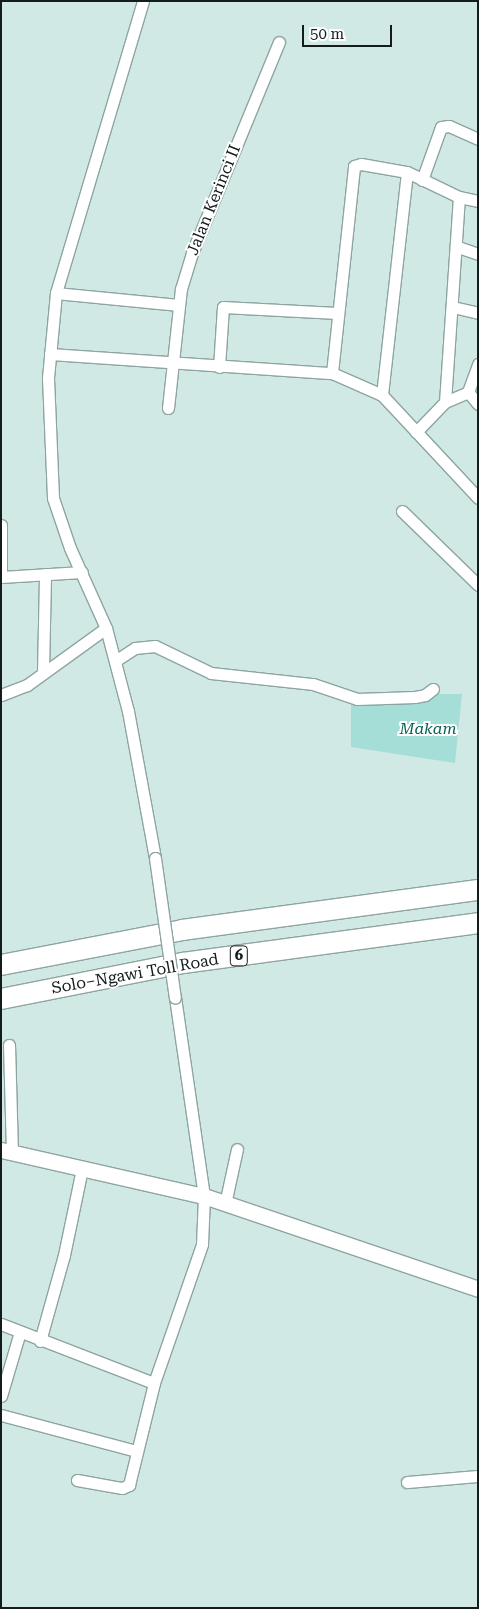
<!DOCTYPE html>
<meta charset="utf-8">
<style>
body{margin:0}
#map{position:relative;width:479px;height:1609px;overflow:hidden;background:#d1e9e5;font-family:"Roboto Serif",serif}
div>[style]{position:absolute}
.green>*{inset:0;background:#a5ded6}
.roads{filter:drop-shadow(1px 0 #8ea4a1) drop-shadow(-1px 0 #8ea4a1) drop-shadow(0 1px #8ea4a1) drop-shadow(0 -1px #8ea4a1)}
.street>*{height:11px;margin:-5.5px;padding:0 5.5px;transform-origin:5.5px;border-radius:5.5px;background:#fff}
.secondary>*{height:15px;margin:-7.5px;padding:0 7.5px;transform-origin:7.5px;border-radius:7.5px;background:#fff}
.highway>*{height:20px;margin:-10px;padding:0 10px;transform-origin:10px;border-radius:10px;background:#fff}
.bridges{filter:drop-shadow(1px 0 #8ea4a1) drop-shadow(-1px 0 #8ea4a1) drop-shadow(0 1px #8ea4a1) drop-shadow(0 -1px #8ea4a1)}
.street-bridge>*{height:11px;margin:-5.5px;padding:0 5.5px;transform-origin:5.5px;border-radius:5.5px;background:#fff}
span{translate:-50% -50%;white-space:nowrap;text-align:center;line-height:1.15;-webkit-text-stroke:4px #fff;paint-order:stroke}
.shield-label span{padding:1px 4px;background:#fff;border:1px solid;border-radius:4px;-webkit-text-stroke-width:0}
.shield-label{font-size:15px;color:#141c1b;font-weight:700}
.street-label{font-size:16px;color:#141c1b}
.park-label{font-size:16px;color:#0a6159;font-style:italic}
.frame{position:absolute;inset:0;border:2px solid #141c1b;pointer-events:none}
.scale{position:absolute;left:302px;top:25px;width:90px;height:22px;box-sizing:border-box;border:2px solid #141c1b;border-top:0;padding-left:6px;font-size:15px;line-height:18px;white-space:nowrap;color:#141c1b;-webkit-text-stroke:4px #fff;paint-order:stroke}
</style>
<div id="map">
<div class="green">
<i style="clip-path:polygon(436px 694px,462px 694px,455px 763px,351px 747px,351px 702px,427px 700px)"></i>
</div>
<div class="roads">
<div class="street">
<i style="left:143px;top:1px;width:305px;rotate:106.6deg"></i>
<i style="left:56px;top:293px;width:85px;rotate:95.4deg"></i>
<i style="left:48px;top:378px;width:120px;rotate:87.6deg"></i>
<i style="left:53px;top:498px;width:53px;rotate:71.2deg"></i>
<i style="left:70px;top:548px;width:88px;rotate:65.8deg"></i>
<i style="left:106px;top:628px;width:86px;rotate:75.2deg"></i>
<i style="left:128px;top:711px;width:149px;rotate:79.6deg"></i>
<i style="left:422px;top:180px;width:56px;rotate:-70.3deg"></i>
<i style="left:441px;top:127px;width:8px;rotate:-7deg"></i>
<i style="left:449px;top:126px;width:32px;rotate:24deg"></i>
<i style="left:458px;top:247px;width:21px;rotate:19deg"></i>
<i style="left:56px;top:293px;width:123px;rotate:5.6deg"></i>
<i style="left:453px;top:307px;width:26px;rotate:13deg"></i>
<i style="left:50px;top:354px;width:283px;rotate:3.9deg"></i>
<i style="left:332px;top:373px;width:55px;rotate:23.7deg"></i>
<i style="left:382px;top:395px;width:141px;rotate:47deg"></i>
<i style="left:219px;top:367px;width:60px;rotate:-86.2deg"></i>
<i style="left:223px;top:307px;width:114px;rotate:3deg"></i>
<i style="left:332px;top:373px;width:208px;rotate:-83.9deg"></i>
<i style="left:354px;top:166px;width:7px;rotate:-16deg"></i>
<i style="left:361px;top:164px;width:47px;rotate:9.9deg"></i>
<i style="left:407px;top:172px;width:58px;rotate:25.7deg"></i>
<i style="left:459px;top:197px;width:19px;rotate:12deg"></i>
<i style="left:468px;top:392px;width:16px;rotate:50deg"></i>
<i style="left:382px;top:395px;width:224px;rotate:-83.6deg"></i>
<i style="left:445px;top:402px;width:25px;rotate:-23deg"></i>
<i style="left:468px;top:392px;width:30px;rotate:-70deg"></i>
<i style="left:168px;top:408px;width:120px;rotate:-83.8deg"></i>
<i style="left:181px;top:289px;width:38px;rotate:-73deg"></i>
<i style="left:192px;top:253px;width:228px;rotate:-67.6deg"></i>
<i style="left:416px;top:432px;width:42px;rotate:-46deg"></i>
<i style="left:445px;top:402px;width:205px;rotate:-86.1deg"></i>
<i style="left:402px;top:511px;width:106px;rotate:44.2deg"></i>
<i style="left:1px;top:525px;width:50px;rotate:90deg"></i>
<i style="left:1px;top:577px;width:81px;rotate:-3.5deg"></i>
<i style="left:115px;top:661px;width:24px;rotate:-33deg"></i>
<i style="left:135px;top:648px;width:20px;rotate:-6deg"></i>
<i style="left:155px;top:646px;width:62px;rotate:25.7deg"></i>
<i style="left:211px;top:673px;width:103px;rotate:6.2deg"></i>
<i style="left:313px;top:684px;width:46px;rotate:18.8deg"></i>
<i style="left:357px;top:699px;width:58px;rotate:-2deg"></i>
<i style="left:415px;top:697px;width:10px;rotate:-11deg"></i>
<i style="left:425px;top:695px;width:10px;rotate:-37deg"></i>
<i style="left:43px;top:672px;width:98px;rotate:-88.8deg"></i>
<i style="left:1px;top:695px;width:28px;rotate:-21deg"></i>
<i style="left:27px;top:685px;width:97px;rotate:-35.8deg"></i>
<i style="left:9px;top:1045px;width:108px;rotate:88.4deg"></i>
<i style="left:225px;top:1204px;width:56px;rotate:-77.7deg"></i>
<i style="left:1px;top:1324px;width:164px;rotate:21.1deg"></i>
<i style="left:40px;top:1341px;width:89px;rotate:-74.4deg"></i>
<i style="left:64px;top:1255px;width:88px;rotate:-78.2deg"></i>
<i style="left:1px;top:1396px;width:67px;rotate:-73.5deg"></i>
<i style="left:1px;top:1415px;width:140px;rotate:14.9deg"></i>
<i style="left:77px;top:1480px;width:46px;rotate:10.1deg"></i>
<i style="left:122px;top:1488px;width:8px;rotate:-23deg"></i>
<i style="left:129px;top:1485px;width:105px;rotate:-76.2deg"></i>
<i style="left:154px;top:1383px;width:147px;rotate:-70.9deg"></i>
<i style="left:202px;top:1244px;width:48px;rotate:-87.6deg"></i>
<i style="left:204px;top:1196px;width:200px;rotate:-98.3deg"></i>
<i style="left:407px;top:1482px;width:71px;rotate:-4.8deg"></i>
</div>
<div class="secondary">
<i style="left:1px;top:1150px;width:208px;rotate:12.8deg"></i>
<i style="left:204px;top:1196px;width:289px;rotate:18.7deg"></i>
</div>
<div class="highway">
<i style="left:1px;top:965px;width:184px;rotate:-10.9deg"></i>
<i style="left:182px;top:930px;width:299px;rotate:-7.7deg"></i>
<i style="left:1px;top:999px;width:186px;rotate:-11.2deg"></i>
<i style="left:183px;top:963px;width:298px;rotate:-7.7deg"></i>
</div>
</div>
<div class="bridges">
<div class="street-bridge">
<i style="left:155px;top:858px;width:141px;rotate:81.9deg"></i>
</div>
</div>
<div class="shield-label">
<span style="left:239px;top:956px">6</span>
</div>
<div class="street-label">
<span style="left:214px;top:200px;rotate:-68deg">Jalan Kerinci II</span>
<span style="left:135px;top:974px;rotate:-10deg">Solo–Ngawi Toll Road</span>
</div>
<div class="park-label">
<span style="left:428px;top:729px">Makam</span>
</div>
<div class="frame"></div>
<div class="scale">50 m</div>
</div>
